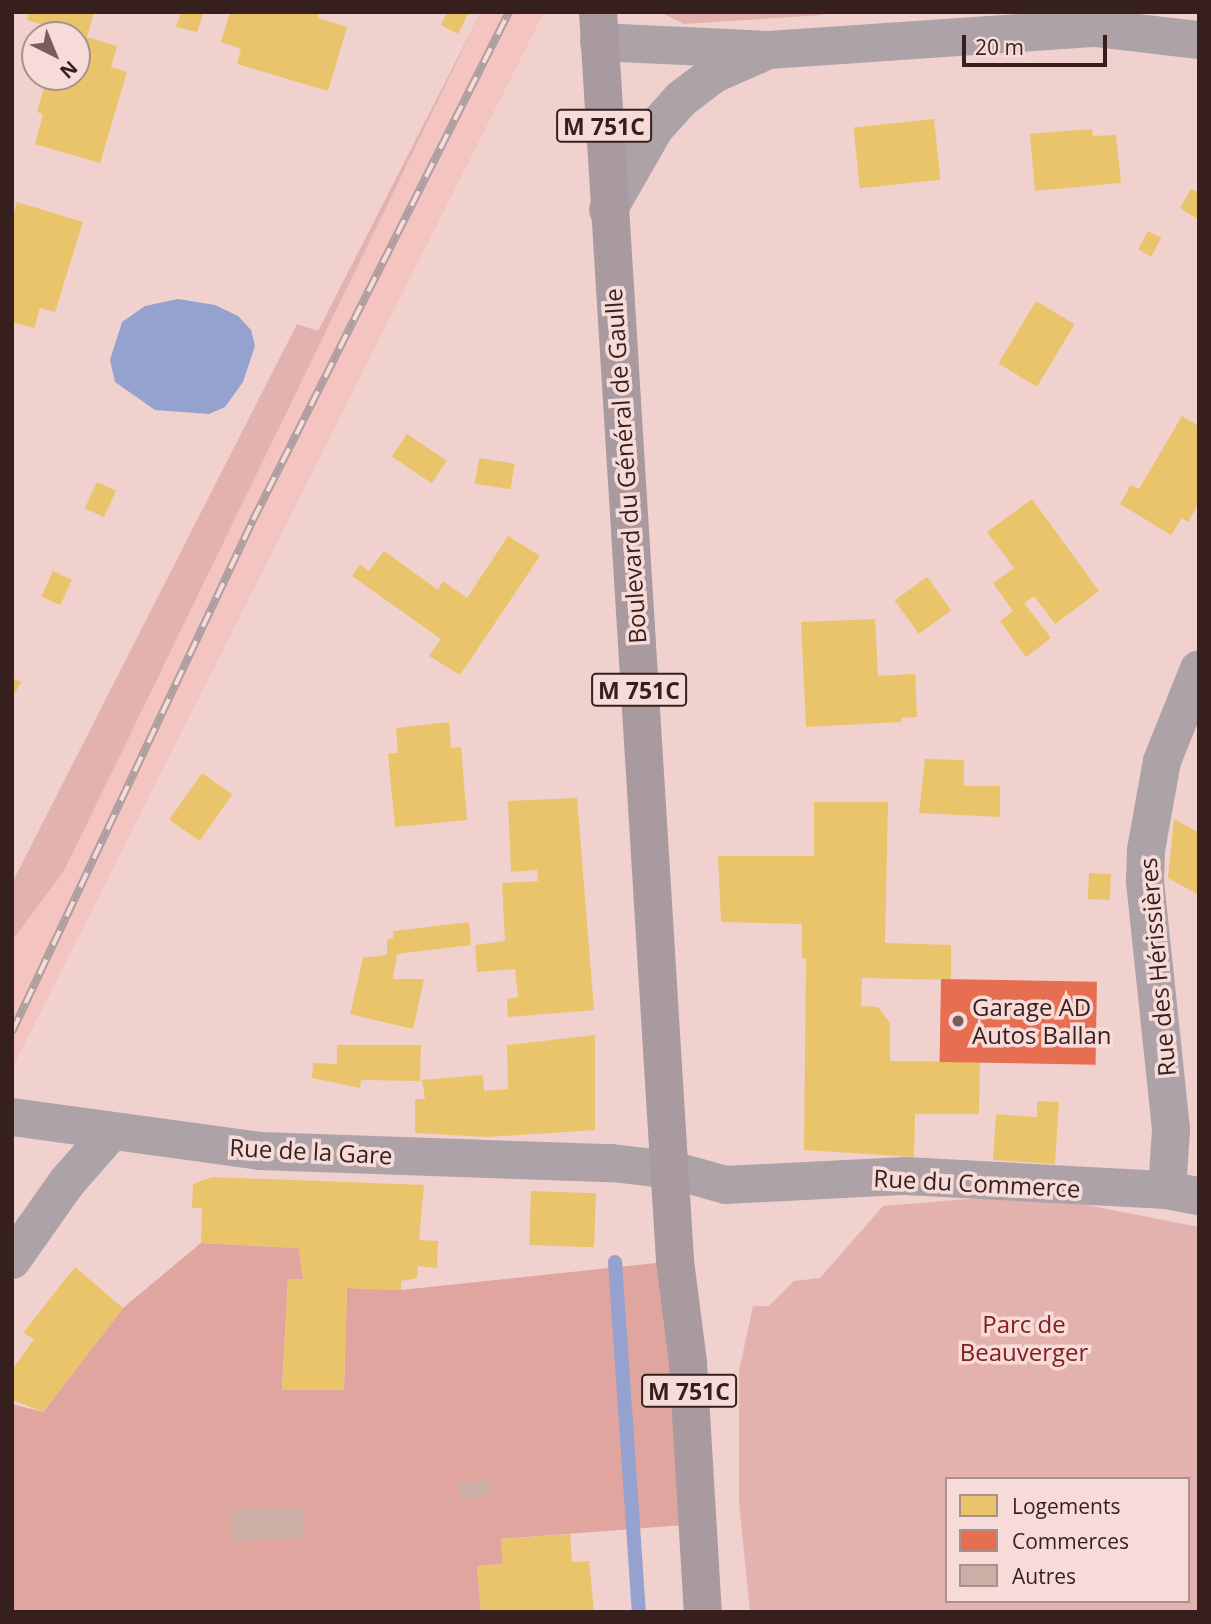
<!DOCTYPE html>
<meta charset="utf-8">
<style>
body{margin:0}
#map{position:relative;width:1211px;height:1624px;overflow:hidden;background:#f0d1ce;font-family:"Open Sans",sans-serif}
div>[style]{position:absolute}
.built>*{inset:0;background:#f3c4c0}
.green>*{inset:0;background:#e3b2ae}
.forest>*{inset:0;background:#e1a5a0}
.water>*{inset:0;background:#95a1ce}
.homes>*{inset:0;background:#e9c46a;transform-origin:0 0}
.shops>*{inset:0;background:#e76f51;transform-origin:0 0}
.stream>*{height:14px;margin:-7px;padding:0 7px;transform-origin:7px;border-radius:7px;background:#95a1ce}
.building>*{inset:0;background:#cbaea6;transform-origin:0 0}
.minor>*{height:38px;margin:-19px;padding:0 19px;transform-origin:19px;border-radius:19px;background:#aca2a7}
.tertiary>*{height:38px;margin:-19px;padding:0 19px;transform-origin:19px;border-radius:19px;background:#aca2a7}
.primary>*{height:38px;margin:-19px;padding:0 19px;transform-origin:19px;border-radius:19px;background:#a99aa0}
.rail>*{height:8px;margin-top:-4px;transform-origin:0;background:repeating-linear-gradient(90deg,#f7dbd8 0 16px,#af9e9f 0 32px);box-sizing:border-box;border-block:2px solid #af9e9f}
.dots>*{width:19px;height:19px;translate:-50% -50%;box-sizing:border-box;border:4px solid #f7dbd8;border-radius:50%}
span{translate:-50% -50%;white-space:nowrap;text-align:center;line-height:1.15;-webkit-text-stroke:7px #f7dbd8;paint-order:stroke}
.shield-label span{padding:2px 5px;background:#f7dbd8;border:2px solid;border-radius:5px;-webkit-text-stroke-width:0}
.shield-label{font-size:23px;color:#371f1d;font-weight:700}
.street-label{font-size:24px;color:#371f1d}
.poi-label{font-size:24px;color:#371f1d}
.left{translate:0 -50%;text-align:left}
.park-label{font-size:24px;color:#811e20}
.frame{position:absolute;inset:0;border:14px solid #371f1d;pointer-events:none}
.legend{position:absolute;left:945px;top:1477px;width:245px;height:126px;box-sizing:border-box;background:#f7dbd8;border:2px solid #aa908d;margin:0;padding:9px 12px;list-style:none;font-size:21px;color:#371f1d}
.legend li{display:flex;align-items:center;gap:14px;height:35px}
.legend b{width:35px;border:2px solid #aa908d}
.north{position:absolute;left:21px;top:21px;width:70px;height:70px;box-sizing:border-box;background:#f7dbd8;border:2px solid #aa908d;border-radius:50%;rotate:137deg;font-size:19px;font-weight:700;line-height:28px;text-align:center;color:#371f1d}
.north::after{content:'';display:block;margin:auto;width:24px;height:32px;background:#785d5b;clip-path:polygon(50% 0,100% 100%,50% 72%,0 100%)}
.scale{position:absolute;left:962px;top:35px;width:145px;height:32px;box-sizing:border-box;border:4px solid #371f1d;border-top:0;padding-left:9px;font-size:21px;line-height:24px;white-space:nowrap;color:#371f1d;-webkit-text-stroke:5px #f7dbd8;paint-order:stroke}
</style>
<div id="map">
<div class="built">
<i style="clip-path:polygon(481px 12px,544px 12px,12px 1069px,12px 941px,64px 871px)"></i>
</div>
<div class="green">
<i style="clip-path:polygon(481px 12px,64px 871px,12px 941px,12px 883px,297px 324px,318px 331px)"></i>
<i style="clip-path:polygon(660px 12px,823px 12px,823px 15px,684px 24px)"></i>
<i style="clip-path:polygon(evenodd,1031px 1194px,1199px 1227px,1199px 1612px,750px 1612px,739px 1502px,739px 1371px,753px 1306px,769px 1306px,794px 1281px,820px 1278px,883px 1206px,1031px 1194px,947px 1479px,1188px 1479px,1188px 1601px,947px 1601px,947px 1479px)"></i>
</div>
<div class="forest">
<i style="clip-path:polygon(201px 1243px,299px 1248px,303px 1279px,288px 1279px,282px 1390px,344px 1389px,347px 1288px,401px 1290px,675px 1261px,697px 1524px,501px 1539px,503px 1564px,477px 1566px,481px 1612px,12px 1612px,12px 1404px,43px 1412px,123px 1308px)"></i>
</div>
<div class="water">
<i style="clip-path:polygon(178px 299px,215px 305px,238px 316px,251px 330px,255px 346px,243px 382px,225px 407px,209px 414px,155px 410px,115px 382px,110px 360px,122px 322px,145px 306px)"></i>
</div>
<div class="homes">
<i style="clip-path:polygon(29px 12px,94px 12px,87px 37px,117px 46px,111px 67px,127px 72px,100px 163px,35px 144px,43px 114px,37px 112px,46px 81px,77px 77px,83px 37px,27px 20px)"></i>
<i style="clip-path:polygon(181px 12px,204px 12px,197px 32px,176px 27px)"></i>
<i style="clip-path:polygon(230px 12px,319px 12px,318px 18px,347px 27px,328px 91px,237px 64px,241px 49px,221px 42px)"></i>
<i style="clip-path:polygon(447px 12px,469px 12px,458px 34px,441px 25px)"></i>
<i style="left:934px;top:119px;width:61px;height:81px;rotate:84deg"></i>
<i style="clip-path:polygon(1092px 129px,1093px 136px,1116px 135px,1121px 183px,1035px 191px,1030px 134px)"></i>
<i style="clip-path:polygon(1191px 189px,1199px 193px,1199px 220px,1180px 208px)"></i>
<i style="clip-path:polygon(17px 202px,83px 222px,55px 312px,40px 308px,34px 328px,12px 322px,12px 219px)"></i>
<i style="left:1148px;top:231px;width:15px;height:21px;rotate:28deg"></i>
<i style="left:1036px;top:301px;width:45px;height:73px;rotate:31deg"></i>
<i style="clip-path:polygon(1182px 416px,1199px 426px,1199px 503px,1188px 522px,1182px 518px,1171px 535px,1120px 504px,1131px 485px,1139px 489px)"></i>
<i style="left:407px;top:434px;width:48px;height:27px;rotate:34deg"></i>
<i style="left:479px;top:458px;width:36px;height:26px;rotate:9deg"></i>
<i style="left:97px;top:482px;width:21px;height:29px;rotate:25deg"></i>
<i style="clip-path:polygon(1032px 499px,1099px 591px,1055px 624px,1034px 596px,1024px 603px,1051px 638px,1026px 657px,1000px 621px,1013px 611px,993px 583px,1014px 568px,987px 532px)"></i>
<i style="clip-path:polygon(508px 536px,540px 556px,460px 675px,429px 656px,441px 639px,352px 576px,360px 564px,369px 571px,384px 551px,438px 590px,443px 581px,467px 598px)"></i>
<i style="left:53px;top:571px;width:21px;height:28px;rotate:25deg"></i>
<i style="left:927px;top:577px;width:41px;height:40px;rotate:54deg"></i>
<i style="clip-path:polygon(875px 619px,878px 676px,915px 674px,917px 717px,901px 718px,901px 722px,806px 727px,801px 622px)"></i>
<i style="clip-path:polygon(12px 678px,21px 682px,12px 698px)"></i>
<i style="clip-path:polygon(449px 722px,451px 748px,461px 747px,467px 820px,395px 827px,388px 754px,398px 753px,396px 728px)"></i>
<i style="clip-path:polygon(925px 759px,964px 760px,964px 786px,1000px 786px,1000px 817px,919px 813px)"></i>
<i style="left:202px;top:773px;width:37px;height:57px;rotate:35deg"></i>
<i style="clip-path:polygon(577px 798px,594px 1010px,508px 1017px,507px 999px,518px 997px,515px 969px,477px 972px,475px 945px,505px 941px,502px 883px,538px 881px,537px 870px,511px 872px,508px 801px)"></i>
<i style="clip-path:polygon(814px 802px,888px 802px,885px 943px,951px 945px,951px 980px,862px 978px,861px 1006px,878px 1007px,890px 1023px,890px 1061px,980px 1062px,979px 1114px,915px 1114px,914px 1157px,804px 1150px,806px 958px,802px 958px,802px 924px,721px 922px,718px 856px,814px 856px)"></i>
<i style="clip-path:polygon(1174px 819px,1199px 833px,1199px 895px,1168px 878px)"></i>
<i style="left:1089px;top:873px;width:22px;height:26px;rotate:3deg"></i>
<i style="clip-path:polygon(469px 922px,471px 945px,397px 954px,393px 979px,424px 979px,413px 1029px,350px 1014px,363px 958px,387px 955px,387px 940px,393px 938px,393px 931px)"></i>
<i style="clip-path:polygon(595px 1035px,595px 1130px,487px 1137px,415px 1133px,415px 1099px,425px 1099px,422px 1080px,483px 1075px,484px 1091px,508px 1089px,507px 1045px)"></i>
<i style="clip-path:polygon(337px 1045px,421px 1045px,420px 1081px,361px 1080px,360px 1088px,312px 1078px,313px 1063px,337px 1064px)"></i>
<i style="clip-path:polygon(1037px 1101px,1059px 1102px,1055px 1164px,993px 1160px,996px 1114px,1037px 1117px)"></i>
<i style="clip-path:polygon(212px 1177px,424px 1185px,419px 1240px,438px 1241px,437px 1268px,418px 1266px,417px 1278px,401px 1281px,401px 1290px,347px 1288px,344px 1390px,282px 1390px,288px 1279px,303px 1279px,299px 1248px,201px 1243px,202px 1208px,192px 1208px,193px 1184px)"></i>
<i style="left:531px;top:1191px;width:65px;height:54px;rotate:2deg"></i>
<i style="clip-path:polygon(75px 1267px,123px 1308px,43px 1412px,12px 1400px,12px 1370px,34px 1339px,23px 1333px)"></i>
<i style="clip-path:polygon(570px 1534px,572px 1562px,589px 1561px,594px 1611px,481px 1612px,477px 1566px,503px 1564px,501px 1539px)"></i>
</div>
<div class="shops">
<i style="left:941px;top:979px;width:156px;height:83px;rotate:1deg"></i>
</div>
<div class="stream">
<i style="left:615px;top:1262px;width:351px;rotate:86.1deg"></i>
</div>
<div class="building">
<i style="left:489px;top:1479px;width:17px;height:30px;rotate:83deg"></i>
<i style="left:303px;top:1508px;width:30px;height:71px;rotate:88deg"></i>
</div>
<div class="minor">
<i style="left:12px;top:1117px;width:250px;rotate:7.8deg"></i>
<i style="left:260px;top:1151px;width:352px;rotate:2deg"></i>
<i style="left:612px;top:1163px;width:60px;rotate:6.7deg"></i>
<i style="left:672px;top:1170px;width:56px;rotate:15.5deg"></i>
<i style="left:726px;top:1185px;width:180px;rotate:-2.9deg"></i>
<i style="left:906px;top:1176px;width:261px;rotate:3.1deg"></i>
<i style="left:1167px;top:1190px;width:33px;rotate:11deg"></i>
<i style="left:1167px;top:1190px;width:61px;rotate:-86.2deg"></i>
<i style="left:1171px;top:1129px;width:250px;rotate:-96deg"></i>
<i style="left:1145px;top:880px;width:30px;rotate:-88deg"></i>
<i style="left:1146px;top:850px;width:90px;rotate:-79.8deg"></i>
<i style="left:1162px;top:761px;width:99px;rotate:-68.1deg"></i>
<i style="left:12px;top:1260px;width:95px;rotate:-54.8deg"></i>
<i style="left:67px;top:1182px;width:65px;rotate:-48.7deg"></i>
</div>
<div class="tertiary">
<i style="left:599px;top:42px;width:170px;rotate:2.7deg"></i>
<i style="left:769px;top:50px;width:327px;rotate:-3.9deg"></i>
<i style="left:1095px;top:28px;width:105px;rotate:6.6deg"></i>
<i style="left:608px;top:210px;width:95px;rotate:-60.2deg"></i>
<i style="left:655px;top:128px;width:39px;rotate:-48deg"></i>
<i style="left:681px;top:99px;width:41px;rotate:-37.1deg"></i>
<i style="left:714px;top:74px;width:55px;rotate:-23.7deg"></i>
</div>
<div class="primary">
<i style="left:598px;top:12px;width:1251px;rotate:86.47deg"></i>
<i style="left:675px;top:1261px;width:103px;rotate:82.7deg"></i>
<i style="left:688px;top:1363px;width:249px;rotate:86.6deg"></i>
</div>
<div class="rail">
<i style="left:12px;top:1032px;width:566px;rotate:-64.79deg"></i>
<i style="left:253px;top:520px;width:569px;rotate:-63.25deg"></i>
</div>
<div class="dots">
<i style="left:958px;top:1021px;background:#785d5b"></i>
</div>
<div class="shield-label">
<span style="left:604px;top:126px">M 751C</span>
<span style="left:639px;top:690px">M 751C</span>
<span style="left:689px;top:1391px">M 751C</span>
</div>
<div class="street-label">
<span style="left:625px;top:466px;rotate:-94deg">Boulevard du Général de Gaulle</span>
<span style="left:1157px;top:967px;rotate:-95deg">Rue des Hérissières</span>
<span style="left:311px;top:1151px;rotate:3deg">Rue de la Gare</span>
<span style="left:977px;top:1183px;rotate:3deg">Rue du Commerce</span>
</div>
<div class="poi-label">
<span class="left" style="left:972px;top:1021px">Garage AD<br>Autos Ballan</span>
</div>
<div class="park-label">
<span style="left:1024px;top:1338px">Parc de<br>Beauverger</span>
</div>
<div class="frame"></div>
<ul class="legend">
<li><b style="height:19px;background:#e9c46a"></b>Logements</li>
<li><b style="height:19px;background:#e76f51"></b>Commerces</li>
<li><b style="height:19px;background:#cbaea6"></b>Autres</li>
</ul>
<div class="north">N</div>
<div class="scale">20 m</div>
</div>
